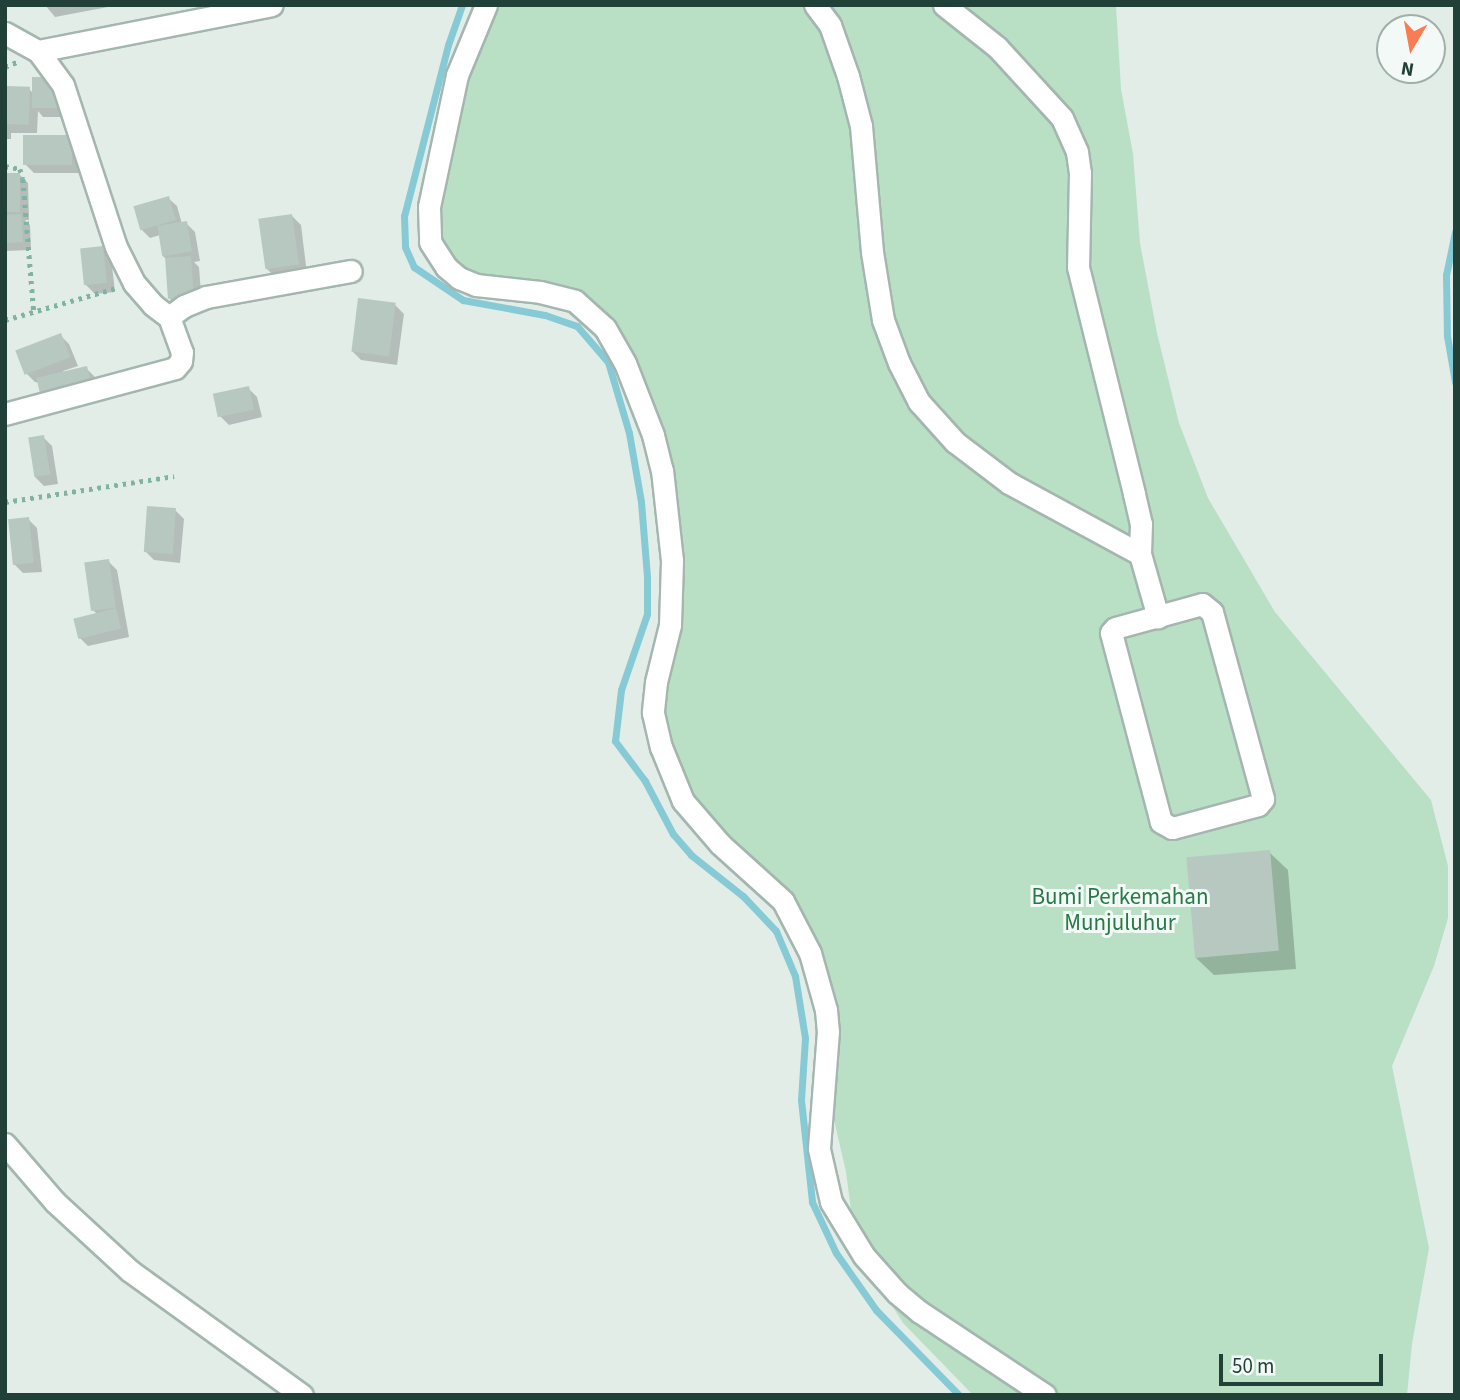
<!DOCTYPE html>
<style>
body{margin:0}
#map{position:relative;width:1460px;height:1400px;overflow:hidden;background:#e2ede8;font-family:"Source Sans 3",sans-serif}
div>[style]{position:absolute}
.green>*{inset:0;background:#b9e0c4}
.shadow>*{inset:0;background:#0003}
.stream>*{height:7px;margin:-3.5px;padding:0 3.5px;transform-origin:3.5px;border-radius:3.5px;background:#86cad6}
.building>*{inset:0;background:#b7c8c1;transform-origin:0 0}
.path>*{height:4.5px;margin-top:-2.25px;transform-origin:0;background:repeating-linear-gradient(90deg,#80b3a3 0 3.5px,transparent 0 8.5px)}
.roads{filter:drop-shadow(2px 0 #a4b6af) drop-shadow(-2px 0 #a4b6af) drop-shadow(0 2px #a4b6af) drop-shadow(0 -2px #a4b6af)}
.minor>*{height:21px;margin:-10.5px;padding:0 10.5px;transform-origin:10.5px;border-radius:10.5px;background:#fff}
span{translate:-50% -50%;white-space:nowrap;text-align:center;line-height:1.15;-webkit-text-stroke:6px #f3f9f6;paint-order:stroke}
.park-label{font-size:23px;color:#287947}
.frame{position:absolute;inset:0;border:7px solid #214037;pointer-events:none}
.north{position:absolute;left:1376px;top:14px;width:70px;height:70px;box-sizing:border-box;background:#f3f9f6;border:2px solid #9fafaa;border-radius:50%;rotate:190deg;font-size:19px;font-weight:700;line-height:28px;text-align:center;color:#214037}
.north::after{content:'';display:block;margin:auto;width:24px;height:32px;background:#fb7b52;clip-path:polygon(50% 0,100% 100%,50% 72%,0 100%)}
.scale{position:absolute;left:1219px;top:1354px;width:164px;height:32px;box-sizing:border-box;border:4px solid #214037;border-top:0;padding-left:9px;font-size:21px;line-height:24px;white-space:nowrap;color:#214037;-webkit-text-stroke:5px #f3f9f6;paint-order:stroke}
</style>
<div id="map">
<div class="green">
<i style="clip-path:polygon(472px 5px,1116px 5px,1121px 89px,1133px 154px,1140px 243px,1157px 333px,1179px 423px,1208px 498px,1275px 612px,1431px 800px,1448px 866px,1448px 918px,1434px 966px,1392px 1066px,1429px 1248px,1412px 1344px,1407px 1395px,973px 1395px,903px 1323px,856px 1249px,846px 1172px,820px 1059px,813px 957px,763px 874px,656px 762px,674px 544px,656px 415px,603px 320px,509px 288px,445px 261px,425px 218px)"></i>
</div>
<div class="shadow">
<i style="clip-path:polygon(45px 5px,107px 5px,108px 7px,55px 17px)"></i>
<i style="clip-path:polygon(56px 79px,65px 117px,43px 117px,38px 111px,37px 133px,11px 133px,11px 139px,5px 139px,5px 95px,29px 89px,34px 94px)"></i>
<i style="clip-path:polygon(72px 136px,81px 173px,34px 173px,25px 164px)"></i>
<i style="clip-path:polygon(19px 174px,28px 183px,29px 220px,25px 220px,30px 225px,31px 250px,5px 251px,5px 175px)"></i>
<i style="clip-path:polygon(168px 198px,177px 206px,182px 224px,186px 223px,195px 232px,200px 261px,194px 262px,199px 267px,202px 306px,179px 308px,170px 299px,167px 260px,163px 256px,160px 235px,150px 238px,141px 229px)"></i>
<i style="clip-path:polygon(292px 216px,301px 225px,307px 274px,276px 278px,267px 269px)"></i>
<i style="clip-path:polygon(102px 248px,111px 257px,115px 292px,95px 294px,86px 285px)"></i>
<i style="clip-path:polygon(395px 305px,404px 314px,397px 365px,361px 360px,352px 351px)"></i>
<i style="clip-path:polygon(60px 335px,69px 344px,78px 366px,63px 371px,64px 374px,86px 368px,95px 377px,99px 391px,35px 382px,26px 373px)"></i>
<i style="clip-path:polygon(248px 388px,257px 397px,262px 417px,229px 425px,220px 416px)"></i>
<i style="clip-path:polygon(43px 437px,52px 446px,58px 484px,44px 486px,35px 477px)"></i>
<i style="clip-path:polygon(175px 510px,184px 519px,180px 563px,154px 560px,145px 551px)"></i>
<i style="clip-path:polygon(28px 519px,37px 528px,42px 572px,23px 573px,14px 564px)"></i>
<i style="clip-path:polygon(108px 561px,117px 570px,129px 637px,88px 646px,79px 637px,97px 614px,93px 610px)"></i>
<i style="clip-path:polygon(1269px 852px,1288px 870px,1296px 969px,1214px 975px,1195px 957px)"></i>
</div>
<div class="stream">
<i style="left:462px;top:5px;width:42px;rotate:109.3deg"></i>
<i style="left:448px;top:45px;width:177px;rotate:104.4deg"></i>
<i style="left:404px;top:216px;width:31px;rotate:88deg"></i>
<i style="left:405px;top:247px;width:22px;rotate:66deg"></i>
<i style="left:414px;top:267px;width:59px;rotate:34deg"></i>
<i style="left:463px;top:300px;width:83px;rotate:10.4deg"></i>
<i style="left:545px;top:315px;width:34px;rotate:19deg"></i>
<i style="left:577px;top:326px;width:48px;rotate:49.3deg"></i>
<i style="left:608px;top:362px;width:74px;rotate:73.5deg"></i>
<i style="left:629px;top:433px;width:70px;rotate:80.1deg"></i>
<i style="left:641px;top:502px;width:75px;rotate:85.4deg"></i>
<i style="left:647px;top:577px;width:37px;rotate:90deg"></i>
<i style="left:647px;top:614px;width:80px;rotate:108.9deg"></i>
<i style="left:621px;top:690px;width:51px;rotate:96.7deg"></i>
<i style="left:615px;top:741px;width:50px;rotate:53.1deg"></i>
<i style="left:645px;top:781px;width:60px;rotate:62.2deg"></i>
<i style="left:673px;top:834px;width:28px;rotate:49deg"></i>
<i style="left:691px;top:855px;width:66px;rotate:38.3deg"></i>
<i style="left:743px;top:896px;width:48px;rotate:46.7deg"></i>
<i style="left:776px;top:931px;width:49px;rotate:67.1deg"></i>
<i style="left:795px;top:976px;width:63px;rotate:80.8deg"></i>
<i style="left:805px;top:1038px;width:62px;rotate:93.7deg"></i>
<i style="left:801px;top:1100px;width:103px;rotate:83.8deg"></i>
<i style="left:812px;top:1202px;width:56px;rotate:64.8deg"></i>
<i style="left:836px;top:1253px;width:70px;rotate:54.9deg"></i>
<i style="left:876px;top:1310px;width:119px;rotate:45.7deg"></i>
<i style="left:1455px;top:232px;width:44px;rotate:101.8deg"></i>
<i style="left:1446px;top:275px;width:61px;rotate:89.1deg"></i>
<i style="left:1447px;top:336px;width:47px;rotate:80.1deg"></i>
</div>
<div class="building">
<i style="left:32px;top:77px;width:25px;height:31px"></i>
<i style="left:5px;top:86px;width:25px;height:38px;rotate:2deg"></i>
<i style="left:23px;top:135px;width:49px;height:30px"></i>
<i style="left:5px;top:173px;width:15px;height:39px"></i>
<i style="left:169px;top:196px;width:25px;height:37px;rotate:74deg"></i>
<i style="left:21px;top:214px;width:28px;height:16px;rotate:86deg"></i>
<i style="left:292px;top:214px;width:51px;height:34px;rotate:82deg"></i>
<i style="left:187px;top:221px;width:31px;height:30px;rotate:81deg"></i>
<i style="left:103px;top:246px;width:37px;height:23px;rotate:84deg"></i>
<i style="left:191px;top:256px;width:41px;height:26px;rotate:86deg"></i>
<i style="left:358px;top:298px;width:38px;height:54px;rotate:7deg"></i>
<i style="left:61px;top:333px;width:26px;height:49px;rotate:69deg"></i>
<i style="left:87px;top:366px;width:17px;height:52px;rotate:77deg"></i>
<i style="left:249px;top:386px;width:24px;height:37px;rotate:78deg"></i>
<i style="left:44px;top:435px;width:40px;height:16px;rotate:81deg"></i>
<i style="left:147px;top:506px;width:29px;height:46px;rotate:4deg"></i>
<i style="left:29px;top:517px;width:46px;height:21px;rotate:84deg"></i>
<i style="left:109px;top:559px;width:49px;height:25px;rotate:82deg"></i>
<i style="left:116px;top:608px;width:21px;height:44px;rotate:76deg"></i>
<i style="left:1270px;top:850px;width:101px;height:84px;rotate:85deg"></i>
</div>
<div class="path">
<i style="left:5px;top:67px;width:13px;rotate:-23deg"></i>
<i style="left:5px;top:166px;width:15px;rotate:11deg"></i>
<i style="left:20px;top:169px;width:10px;rotate:73deg"></i>
<i style="left:23px;top:179px;width:134px;rotate:85.3deg"></i>
<i style="left:5px;top:320px;width:116px;rotate:-16.1deg"></i>
<i style="left:5px;top:502px;width:171px;rotate:-8.7deg"></i>
</div>
<div class="roads">
<div class="minor">
<i style="left:486px;top:5px;width:76px;rotate:112.5deg"></i>
<i style="left:457px;top:75px;width:135px;rotate:102deg"></i>
<i style="left:429px;top:207px;width:35px;rotate:88deg"></i>
<i style="left:430px;top:242px;width:30px;rotate:57deg"></i>
<i style="left:446px;top:267px;width:17px;rotate:40deg"></i>
<i style="left:459px;top:278px;width:18px;rotate:22deg"></i>
<i style="left:476px;top:285px;width:64px;rotate:6.2deg"></i>
<i style="left:540px;top:292px;width:36px;rotate:14deg"></i>
<i style="left:575px;top:301px;width:40px;rotate:42deg"></i>
<i style="left:605px;top:328px;width:40px;rotate:60.3deg"></i>
<i style="left:625px;top:363px;width:77px;rotate:68.7deg"></i>
<i style="left:653px;top:435px;width:36px;rotate:76deg"></i>
<i style="left:662px;top:470px;width:92px;rotate:83.7deg"></i>
<i style="left:672px;top:561px;width:64px;rotate:91.8deg"></i>
<i style="left:670px;top:625px;width:59px;rotate:103.8deg"></i>
<i style="left:656px;top:682px;width:31px;rotate:96deg"></i>
<i style="left:653px;top:713px;width:35px;rotate:77deg"></i>
<i style="left:661px;top:747px;width:58px;rotate:67.8deg"></i>
<i style="left:683px;top:801px;width:57px;rotate:49.3deg"></i>
<i style="left:720px;top:844px;width:85px;rotate:42.1deg"></i>
<i style="left:783px;top:901px;width:59px;rotate:62.6deg"></i>
<i style="left:810px;top:953px;width:59px;rotate:74.3deg"></i>
<i style="left:826px;top:1010px;width:21px;rotate:85deg"></i>
<i style="left:828px;top:1031px;width:118px;rotate:94.4deg"></i>
<i style="left:819px;top:1149px;width:54px;rotate:77.2deg"></i>
<i style="left:831px;top:1202px;width:63px;rotate:58.6deg"></i>
<i style="left:864px;top:1256px;width:50px;rotate:48.3deg"></i>
<i style="left:897px;top:1293px;width:30px;rotate:40deg"></i>
<i style="left:920px;top:1312px;width:150px;rotate:33.6deg"></i>
<i style="left:815px;top:5px;width:25px;rotate:53deg"></i>
<i style="left:830px;top:25px;width:54px;rotate:70.6deg"></i>
<i style="left:848px;top:76px;width:52px;rotate:75.4deg"></i>
<i style="left:861px;top:126px;width:126px;rotate:85deg"></i>
<i style="left:872px;top:252px;width:69px;rotate:80.8deg"></i>
<i style="left:883px;top:320px;width:46px;rotate:69.6deg"></i>
<i style="left:899px;top:363px;width:44px;rotate:62.9deg"></i>
<i style="left:919px;top:402px;width:54px;rotate:48deg"></i>
<i style="left:955px;top:442px;width:68px;rotate:37.2deg"></i>
<i style="left:1009px;top:483px;width:149px;rotate:28.5deg"></i>
<i style="left:944px;top:5px;width:68px;rotate:38.4deg"></i>
<i style="left:997px;top:47px;width:96px;rotate:47.5deg"></i>
<i style="left:1062px;top:118px;width:37px;rotate:66deg"></i>
<i style="left:1077px;top:152px;width:21px;rotate:82deg"></i>
<i style="left:1080px;top:173px;width:94px;rotate:91.2deg"></i>
<i style="left:1078px;top:267px;width:234px;rotate:76.1deg"></i>
<i style="left:1134px;top:494px;width:31px;rotate:77deg"></i>
<i style="left:1141px;top:524px;width:30px;rotate:92deg"></i>
<i style="left:1140px;top:554px;width:66px;rotate:74.1deg"></i>
<i style="left:5px;top:33px;width:38px;rotate:29deg"></i>
<i style="left:38px;top:51px;width:42px;rotate:53.7deg"></i>
<i style="left:63px;top:85px;width:170px;rotate:71.9deg"></i>
<i style="left:116px;top:247px;width:40px;rotate:63.4deg"></i>
<i style="left:134px;top:283px;width:29px;rotate:49deg"></i>
<i style="left:153px;top:305px;width:20px;rotate:37deg"></i>
<i style="left:169px;top:317px;width:37px;rotate:70deg"></i>
<i style="left:182px;top:352px;width:9px;rotate:96deg"></i>
<i style="left:181px;top:361px;width:9px;rotate:131deg"></i>
<i style="left:175px;top:368px;width:176px;rotate:164.9deg"></i>
<i style="left:38px;top:51px;width:238px;rotate:-11.1deg"></i>
<i style="left:169px;top:317px;width:19px;rotate:-36deg"></i>
<i style="left:184px;top:306px;width:24px;rotate:-22deg"></i>
<i style="left:206px;top:297px;width:147px;rotate:-10.2deg"></i>
<i style="left:1202px;top:604px;width:13px;rotate:39deg"></i>
<i style="left:1212px;top:612px;width:194px;rotate:74.7deg"></i>
<i style="left:1263px;top:799px;width:8px;rotate:130deg"></i>
<i style="left:1258px;top:805px;width:89px;rotate:165deg"></i>
<i style="left:1172px;top:828px;width:13px;rotate:-151deg"></i>
<i style="left:1161px;top:822px;width:196px;rotate:-104.8deg"></i>
<i style="left:1111px;top:633px;width:6px;rotate:-51deg"></i>
<i style="left:1115px;top:628px;width:90px;rotate:-15.4deg"></i>
<i style="left:5px;top:1144px;width:77px;rotate:49.2deg"></i>
<i style="left:55px;top:1202px;width:102px;rotate:42.6deg"></i>
<i style="left:130px;top:1271px;width:212px;rotate:35.8deg"></i>
</div>
</div>
<div class="park-label">
<span style="left:1120px;top:910px">Bumi Perkemahan<br>Munjuluhur</span>
</div>
<div class="frame"></div>
<div class="north">N</div>
<div class="scale">50 m</div>
</div>
